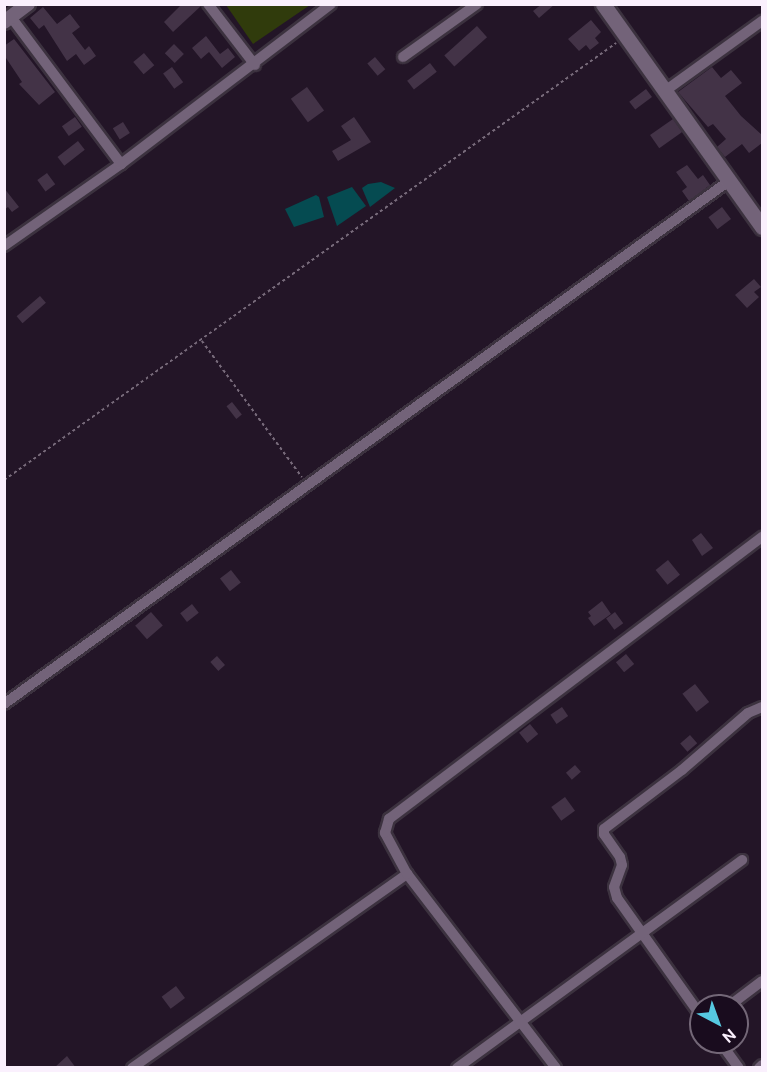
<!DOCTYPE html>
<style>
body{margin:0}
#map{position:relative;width:767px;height:1072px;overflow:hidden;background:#231527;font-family:Ubuntu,sans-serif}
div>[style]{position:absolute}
.green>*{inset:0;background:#303b0c}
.water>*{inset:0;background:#054b51}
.building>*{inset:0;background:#433347;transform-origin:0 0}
.path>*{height:1.5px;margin-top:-0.75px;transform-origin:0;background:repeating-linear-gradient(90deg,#786b7b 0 3px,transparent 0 6px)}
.roads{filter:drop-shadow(2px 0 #3c323f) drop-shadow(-2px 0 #3c323f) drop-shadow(0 2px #3c323f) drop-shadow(0 -2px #3c323f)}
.minor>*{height:10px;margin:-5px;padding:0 5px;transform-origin:5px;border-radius:5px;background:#736379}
.tertiary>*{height:14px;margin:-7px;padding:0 7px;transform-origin:7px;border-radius:7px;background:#736379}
.secondary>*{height:15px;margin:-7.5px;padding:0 7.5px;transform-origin:7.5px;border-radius:7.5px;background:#736379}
span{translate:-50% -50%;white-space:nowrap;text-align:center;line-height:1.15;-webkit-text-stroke:5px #190c1e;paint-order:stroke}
.frame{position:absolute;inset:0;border:6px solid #faf0fd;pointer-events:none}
.north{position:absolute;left:689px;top:994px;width:60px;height:60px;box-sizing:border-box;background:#190c1e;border:2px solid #736777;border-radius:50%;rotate:139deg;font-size:16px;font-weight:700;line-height:24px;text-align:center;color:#faf0fd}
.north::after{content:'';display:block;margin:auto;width:21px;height:27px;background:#56c9e1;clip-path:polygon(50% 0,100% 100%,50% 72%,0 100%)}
</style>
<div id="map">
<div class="green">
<i style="clip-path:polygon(226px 5px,310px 5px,253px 44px)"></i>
</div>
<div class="water">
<i style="clip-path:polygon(381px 182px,395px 188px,370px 207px,362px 188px,368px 184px)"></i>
<i style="clip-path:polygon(352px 187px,366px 206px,337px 226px,327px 197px)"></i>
<i style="clip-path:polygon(316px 195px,319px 197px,324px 217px,294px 227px,285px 209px)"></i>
</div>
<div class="building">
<i style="clip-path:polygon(182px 4px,201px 6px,173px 32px,164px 22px)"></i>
<i style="clip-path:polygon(542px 4px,555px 4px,539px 18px,533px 11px)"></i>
<i style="clip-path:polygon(43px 7px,57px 24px,70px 14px,80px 27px,72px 33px,85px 50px,89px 46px,96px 56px,84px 65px,76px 54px,67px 61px,44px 25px,39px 29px,30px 18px)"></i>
<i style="clip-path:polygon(591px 20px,601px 32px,595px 38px,599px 43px,590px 50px,586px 45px,579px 51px,568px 39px)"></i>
<i style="left:477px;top:26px;width:15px;height:44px;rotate:48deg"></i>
<i style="clip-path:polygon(206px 36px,220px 54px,228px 48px,235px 57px,222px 68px,209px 52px,201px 59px,192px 48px)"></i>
<i style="clip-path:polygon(14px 39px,55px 92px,39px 105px,19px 84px,22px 82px,4px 55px,4px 46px)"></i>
<i style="left:174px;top:44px;width:14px;height:13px;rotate:45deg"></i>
<i style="left:144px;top:53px;width:16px;height:14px;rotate:50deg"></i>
<i style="left:375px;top:57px;width:16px;height:10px;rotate:50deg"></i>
<i style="left:430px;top:63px;width:11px;height:29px;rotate:52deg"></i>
<i style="left:172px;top:67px;width:19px;height:11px;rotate:54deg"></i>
<i style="clip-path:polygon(712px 67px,721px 78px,731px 70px,742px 83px,725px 96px,741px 116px,762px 135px,762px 143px,749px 153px,742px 144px,725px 157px,717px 147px,726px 139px,713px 124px,708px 127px,678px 92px)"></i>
<i style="left:307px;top:87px;width:29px;height:20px;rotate:54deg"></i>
<i style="left:646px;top:89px;width:10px;height:21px;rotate:53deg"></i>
<i style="left:75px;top:117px;width:12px;height:16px;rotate:55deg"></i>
<i style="clip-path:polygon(354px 117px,371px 142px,338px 161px,332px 151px,351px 140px,341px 126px)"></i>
<i style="left:673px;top:119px;width:16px;height:28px;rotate:55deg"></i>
<i style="left:123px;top:122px;width:13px;height:12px;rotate:58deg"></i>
<i style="left:78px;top:141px;width:11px;height:26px;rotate:52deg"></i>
<i style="clip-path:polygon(687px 165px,698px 179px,703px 175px,710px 185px,689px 201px,682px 191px,687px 187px,676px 172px)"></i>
<i style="left:47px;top:173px;width:14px;height:12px;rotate:54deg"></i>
<i style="clip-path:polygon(4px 188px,19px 207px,12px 212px,8px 207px,4px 210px)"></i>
<i style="left:722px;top:207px;width:15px;height:17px;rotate:53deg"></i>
<i style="clip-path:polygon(754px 279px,761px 287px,754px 292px,759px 297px,747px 308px,735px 295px)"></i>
<i style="left:40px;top:296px;width:9px;height:31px;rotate:49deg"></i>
<i style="left:232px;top:402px;width:16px;height:7px;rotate:52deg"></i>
<i style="clip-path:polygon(701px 533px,713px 548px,702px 556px,692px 540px)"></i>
<i style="left:668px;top:560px;width:19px;height:16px;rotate:51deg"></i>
<i style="left:231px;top:570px;width:16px;height:14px;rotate:52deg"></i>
<i style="clip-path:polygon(602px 601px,611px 614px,594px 626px,588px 618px,591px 616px,588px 612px)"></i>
<i style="left:192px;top:604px;width:11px;height:15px;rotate:52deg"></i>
<i style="left:151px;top:612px;width:18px;height:21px;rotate:49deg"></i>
<i style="left:615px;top:612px;width:14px;height:11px;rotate:54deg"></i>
<i style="left:626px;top:654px;width:13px;height:13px;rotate:51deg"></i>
<i style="left:217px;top:656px;width:12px;height:9px;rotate:48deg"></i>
<i style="left:695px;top:684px;width:23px;height:16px;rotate:52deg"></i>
<i style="left:562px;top:707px;width:11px;height:14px;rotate:56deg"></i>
<i style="left:530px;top:724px;width:13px;height:14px;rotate:51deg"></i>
<i style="left:690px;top:735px;width:11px;height:13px;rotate:49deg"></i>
<i style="left:575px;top:765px;width:9px;height:12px;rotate:49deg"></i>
<i style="left:565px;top:797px;width:17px;height:17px;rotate:54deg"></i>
<i style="left:176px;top:986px;width:15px;height:18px;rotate:53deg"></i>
<i style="clip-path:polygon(67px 1056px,76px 1068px,54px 1068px)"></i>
</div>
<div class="path">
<i style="left:202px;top:341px;width:169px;rotate:53.7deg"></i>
<i style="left:4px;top:480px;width:752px;rotate:-35.53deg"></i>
</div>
<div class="roads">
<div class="minor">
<i style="left:208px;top:4px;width:77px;rotate:52.4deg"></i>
<i style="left:11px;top:17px;width:184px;rotate:53.2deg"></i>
<i style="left:403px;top:57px;width:91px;rotate:-35.6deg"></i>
<i style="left:665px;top:91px;width:120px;rotate:-35.8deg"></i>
<i style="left:4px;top:246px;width:143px;rotate:-35deg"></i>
<i style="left:121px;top:164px;width:264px;rotate:-37.3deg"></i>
<i style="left:4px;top:704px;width:894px;rotate:-35.81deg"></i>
<i style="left:729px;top:1006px;width:41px;rotate:-37.1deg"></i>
<i style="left:701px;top:1016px;width:145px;rotate:-125.4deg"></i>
<i style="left:617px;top:898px;width:11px;rotate:-105deg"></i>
<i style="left:614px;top:887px;width:23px;rotate:-70deg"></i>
<i style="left:622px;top:865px;width:8px;rotate:-104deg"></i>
<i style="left:620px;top:857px;width:28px;rotate:-125deg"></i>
<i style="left:604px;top:834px;width:5px;rotate:-90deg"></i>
<i style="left:604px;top:829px;width:98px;rotate:-37.1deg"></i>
<i style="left:682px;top:770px;width:87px;rotate:-40.8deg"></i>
<i style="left:748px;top:713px;width:15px;rotate:-23deg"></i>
<i style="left:720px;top:1042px;width:32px;rotate:54deg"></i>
<i style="left:132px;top:1068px;width:337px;rotate:-35.2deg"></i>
<i style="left:457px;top:1068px;width:353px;rotate:-36.1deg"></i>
<i style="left:556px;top:1068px;width:245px;rotate:-127.5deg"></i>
<i style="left:407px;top:874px;width:47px;rotate:-118.2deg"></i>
<i style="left:385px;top:833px;width:15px;rotate:-74deg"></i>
<i style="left:389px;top:819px;width:468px;rotate:-37.1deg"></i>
<i style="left:759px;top:1068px;width:4px;rotate:-45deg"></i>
</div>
<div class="tertiary">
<i style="left:4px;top:22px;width:30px;rotate:-37deg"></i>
</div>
<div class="secondary">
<i style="left:603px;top:4px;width:274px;rotate:54.5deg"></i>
</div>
</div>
<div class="frame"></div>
<div class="north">N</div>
</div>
